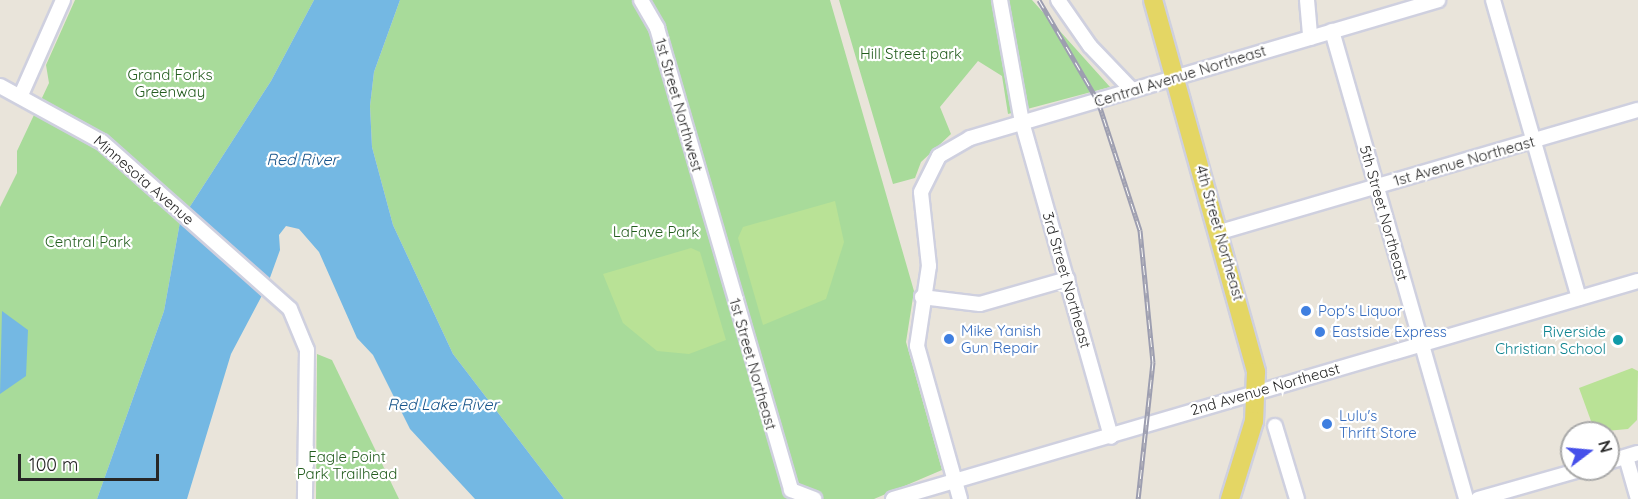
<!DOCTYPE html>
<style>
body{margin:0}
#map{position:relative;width:1638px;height:499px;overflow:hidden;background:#e9e4da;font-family:Quicksand,sans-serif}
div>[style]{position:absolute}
.green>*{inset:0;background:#a8db9a}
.pitch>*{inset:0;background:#b9e296}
.water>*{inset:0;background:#74b8e3}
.roads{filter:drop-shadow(2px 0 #cfd0df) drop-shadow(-2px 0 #cfd0df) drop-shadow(0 2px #cfd0df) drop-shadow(0 -2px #cfd0df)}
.minor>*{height:14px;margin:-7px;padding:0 7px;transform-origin:7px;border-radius:7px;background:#fff}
.major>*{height:18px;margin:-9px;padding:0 9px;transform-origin:9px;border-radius:9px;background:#e4d664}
.rail>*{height:5px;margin-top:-2.5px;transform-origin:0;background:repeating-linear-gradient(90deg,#fff 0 9px,#9d9eb0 0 18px);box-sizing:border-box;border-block:2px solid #9d9eb0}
.dots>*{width:16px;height:16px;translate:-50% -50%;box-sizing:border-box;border:3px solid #fff;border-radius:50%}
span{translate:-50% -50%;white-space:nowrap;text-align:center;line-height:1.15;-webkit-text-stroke:4.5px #fff;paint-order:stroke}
.park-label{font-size:15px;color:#245d1f}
.street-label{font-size:15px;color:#272727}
.shop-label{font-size:15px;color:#366cbe}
.left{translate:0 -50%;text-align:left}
.culture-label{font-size:15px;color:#0d838f}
.right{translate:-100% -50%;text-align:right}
.water-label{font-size:16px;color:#18558b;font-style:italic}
.north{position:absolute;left:1560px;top:421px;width:60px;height:60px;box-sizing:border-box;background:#fff;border:2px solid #a9a9a9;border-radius:50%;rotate:74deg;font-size:16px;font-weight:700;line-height:24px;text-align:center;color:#272727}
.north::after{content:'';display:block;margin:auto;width:21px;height:27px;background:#4650ea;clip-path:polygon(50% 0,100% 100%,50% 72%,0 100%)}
.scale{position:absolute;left:18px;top:454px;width:141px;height:27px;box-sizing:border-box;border:3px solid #272727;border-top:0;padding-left:8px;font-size:18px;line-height:21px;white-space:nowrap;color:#272727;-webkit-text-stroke:4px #fff;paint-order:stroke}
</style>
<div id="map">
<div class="green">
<i style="clip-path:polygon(75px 0,314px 0,271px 81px,180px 222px,164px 311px,97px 499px,0 499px,0 207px,17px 173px,17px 151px,49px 83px,46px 65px)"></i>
<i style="clip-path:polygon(400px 0,830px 0,914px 291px,906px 342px,942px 470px,874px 499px,564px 499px,453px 354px,393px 225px,372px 147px,370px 106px,374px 72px)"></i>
<i style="clip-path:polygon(839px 0,1032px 0,1110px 87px,1008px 114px,1002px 76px,978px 61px,940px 107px,951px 134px,921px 162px,915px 178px,893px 184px)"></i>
<i style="clip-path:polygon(317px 354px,332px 360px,399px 499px,316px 499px)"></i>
</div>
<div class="pitch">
<i style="clip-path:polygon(835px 201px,844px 242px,826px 299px,763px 325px,738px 238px,743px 227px)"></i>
<i style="clip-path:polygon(691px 248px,700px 252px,726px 340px,689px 354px,657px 351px,623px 323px,603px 274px)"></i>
<i style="clip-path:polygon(1632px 368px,1638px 371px,1637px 420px,1628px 429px,1595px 432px,1579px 388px)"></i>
</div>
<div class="water">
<i style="clip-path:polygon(314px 0,400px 0,374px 72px,370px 106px,372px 147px,393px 225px,453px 354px,564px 499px,475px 499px,410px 429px,373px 355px,357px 338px,319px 252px,299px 229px,286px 226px,279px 235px,280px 250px,267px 286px,231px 354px,187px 499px,97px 499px,164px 311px,180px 222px,271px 81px)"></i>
<i style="clip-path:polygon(2px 311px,28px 330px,26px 376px,0 394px)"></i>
</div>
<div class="roads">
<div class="minor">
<i style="left:641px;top:0;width:32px;rotate:60deg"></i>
<i style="left:657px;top:28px;width:481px;rotate:73.8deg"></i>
<i style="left:791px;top:490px;width:25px;rotate:21deg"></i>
<i style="left:1000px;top:0;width:124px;rotate:79.8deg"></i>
<i style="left:1022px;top:122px;width:327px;rotate:74.2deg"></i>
<i style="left:1058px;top:0;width:56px;rotate:55.2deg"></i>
<i style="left:1090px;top:46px;width:61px;rotate:46.3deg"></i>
<i style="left:1307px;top:0;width:38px;rotate:85deg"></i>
<i style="left:1493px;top:0;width:310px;rotate:73.9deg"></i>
<i style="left:1332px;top:31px;width:487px;rotate:74deg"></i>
<i style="left:0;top:86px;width:116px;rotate:28.8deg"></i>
<i style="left:102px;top:142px;width:251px;rotate:41.6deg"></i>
<i style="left:290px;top:309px;width:44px;rotate:67.5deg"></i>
<i style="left:307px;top:350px;width:149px;rotate:90.8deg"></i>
<i style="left:21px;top:95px;width:104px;rotate:-66.1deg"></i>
<i style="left:1220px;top:232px;width:435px;rotate:-16.3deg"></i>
<i style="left:922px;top:297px;width:58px;rotate:6.9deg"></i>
<i style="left:980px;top:304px;width:91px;rotate:-16deg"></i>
<i style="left:1275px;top:426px;width:76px;rotate:73.2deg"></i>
<i style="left:1626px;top:457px;width:44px;rotate:74.1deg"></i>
<i style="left:1608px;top:462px;width:31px;rotate:-17deg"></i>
<i style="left:893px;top:499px;width:776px;rotate:-16.31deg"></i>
<i style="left:960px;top:499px;width:159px;rotate:-105.7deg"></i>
<i style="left:917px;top:346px;width:81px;rotate:-81.5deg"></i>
<i style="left:929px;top:266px;width:74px;rotate:-96.2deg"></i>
<i style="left:921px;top:192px;width:40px;rotate:-63.4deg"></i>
<i style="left:939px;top:156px;width:36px;rotate:-30deg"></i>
<i style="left:970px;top:138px;width:488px;rotate:-16.4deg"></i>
<i style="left:1478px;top:499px;width:109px;rotate:-15.9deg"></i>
</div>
<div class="major">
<i style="left:1153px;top:0;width:386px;rotate:74.5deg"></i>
<i style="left:1256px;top:372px;width:49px;rotate:92.3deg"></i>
<i style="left:1254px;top:421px;width:82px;rotate:107.1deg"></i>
</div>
</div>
<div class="rail">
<i style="left:1039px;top:0;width:117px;rotate:59.7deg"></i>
<i style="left:1098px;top:101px;width:136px;rotate:72deg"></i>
<i style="left:1140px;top:230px;width:133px;rotate:84.4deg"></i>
<i style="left:1153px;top:362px;width:138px;rotate:96.2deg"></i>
</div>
<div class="dots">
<i style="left:1306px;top:311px;background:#3f7fe0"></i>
<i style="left:1320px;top:332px;background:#3f7fe0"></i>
<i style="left:949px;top:339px;background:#3f7fe0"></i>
<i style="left:1618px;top:340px;background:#0f9aa8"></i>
<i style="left:1327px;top:424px;background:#3f7fe0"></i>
</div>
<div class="park-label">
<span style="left:911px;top:54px">Hill Street park</span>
<span style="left:170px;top:83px">Grand Forks<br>Greenway</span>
<span style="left:656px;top:232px">LaFave Park</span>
<span style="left:88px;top:242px">Central Park</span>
<span style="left:347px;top:465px">Eagle Point<br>Park Trailhead</span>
</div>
<div class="street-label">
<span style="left:1180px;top:76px;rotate:-17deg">Central Avenue Northeast</span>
<span style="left:679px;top:105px;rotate:74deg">1st Street Northwest</span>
<span style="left:1464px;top:161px;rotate:-16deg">1st Avenue Northeast</span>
<span style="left:144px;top:180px;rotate:41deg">Minnesota Avenue</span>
<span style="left:1384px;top:213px;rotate:74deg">5th Street Northeast</span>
<span style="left:1220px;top:233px;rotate:74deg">4th Street Northeast</span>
<span style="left:1067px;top:280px;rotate:74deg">3rd Street Northeast</span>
<span style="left:753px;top:364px;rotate:74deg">1st Street Northeast</span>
<span style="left:1265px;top:389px;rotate:-16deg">2nd Avenue Northeast</span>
</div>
<div class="shop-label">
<span class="left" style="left:1318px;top:311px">Pop's Liquor</span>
<span class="left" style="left:961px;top:339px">Mike Yanish<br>Gun Repair</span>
<span class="left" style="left:1332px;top:332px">Eastside Express</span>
<span class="left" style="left:1339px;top:424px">Lulu's<br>Thrift Store</span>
</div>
<div class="culture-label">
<span class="right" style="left:1606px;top:340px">Riverside<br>Christian School</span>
</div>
<div class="water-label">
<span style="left:302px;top:159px">Red River</span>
<span style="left:443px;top:404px">Red Lake River</span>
</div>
<div class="north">N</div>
<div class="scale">100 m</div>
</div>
